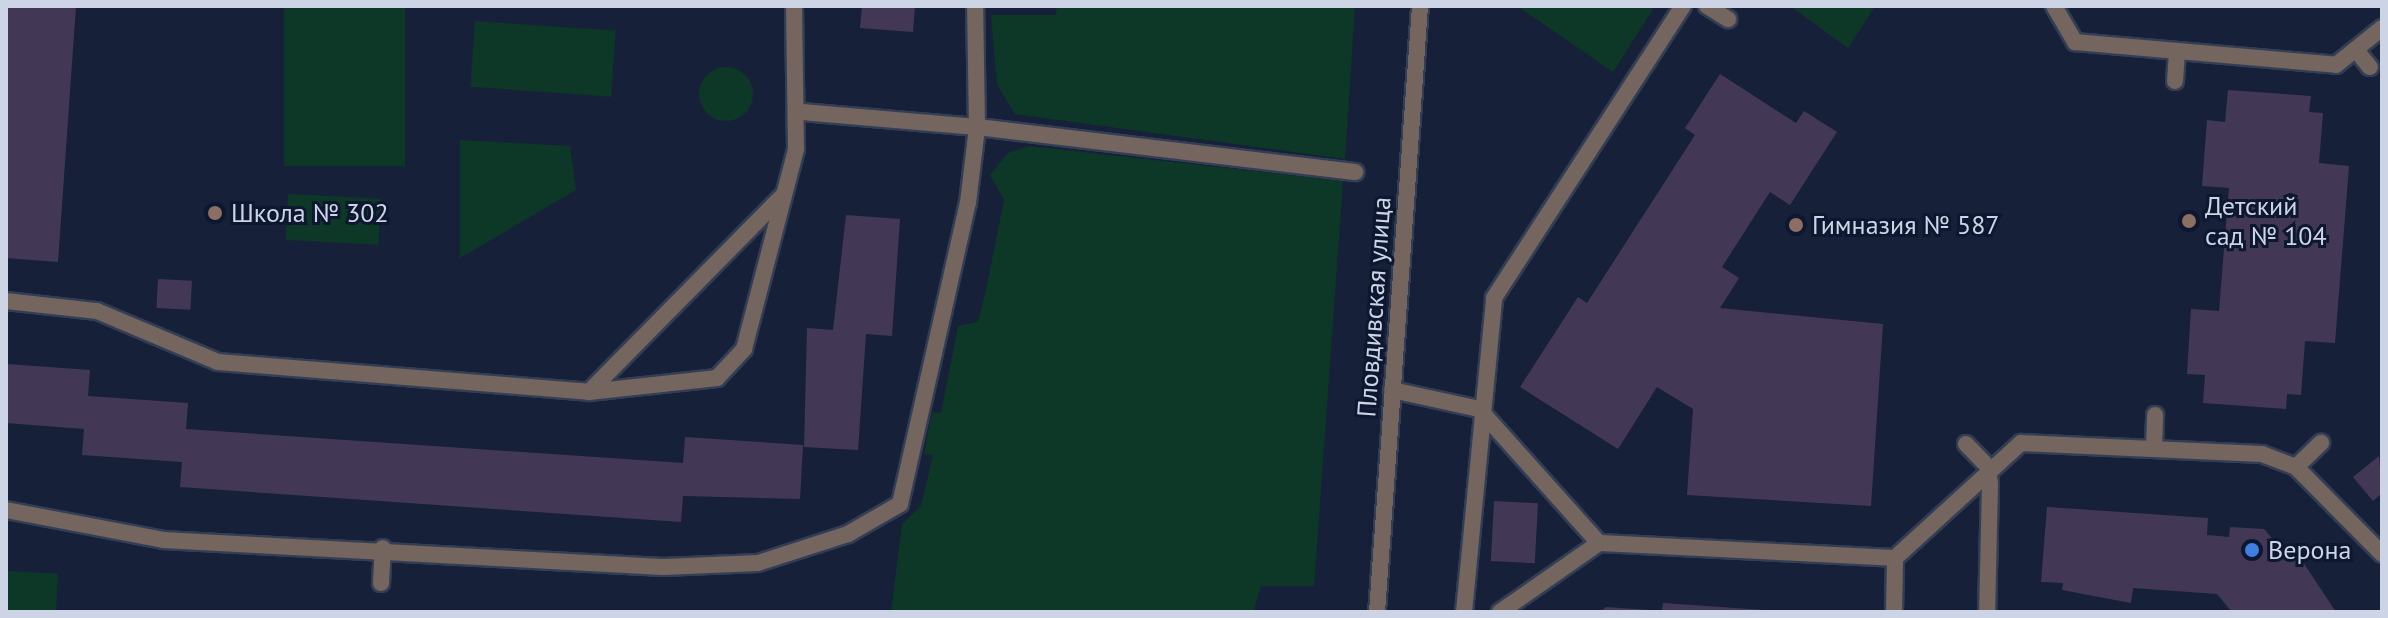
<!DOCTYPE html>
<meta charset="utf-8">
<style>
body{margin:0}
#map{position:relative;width:2388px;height:618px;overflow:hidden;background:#162139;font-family:"PT Sans",sans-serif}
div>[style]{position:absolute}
.green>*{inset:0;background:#0d3827;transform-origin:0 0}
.round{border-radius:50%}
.building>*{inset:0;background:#423855;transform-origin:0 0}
.roads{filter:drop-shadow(2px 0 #333e55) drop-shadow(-2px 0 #333e55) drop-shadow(0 2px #333e55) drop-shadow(0 -2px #333e55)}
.lane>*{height:16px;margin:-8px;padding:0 8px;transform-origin:8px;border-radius:8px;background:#75655f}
.street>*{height:16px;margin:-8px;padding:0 8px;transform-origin:8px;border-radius:8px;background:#75655f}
.dots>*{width:22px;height:22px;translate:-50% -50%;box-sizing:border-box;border:4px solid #0d172f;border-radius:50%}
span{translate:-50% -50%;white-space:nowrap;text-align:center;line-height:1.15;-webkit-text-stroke:6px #0d172f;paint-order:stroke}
.poi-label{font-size:26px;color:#ccd4e5}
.left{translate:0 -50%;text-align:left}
.street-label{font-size:26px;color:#ccd4e5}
.frame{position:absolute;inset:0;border:8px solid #ccd4e5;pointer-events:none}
</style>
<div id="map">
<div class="green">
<i style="left:284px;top:6px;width:121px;height:160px"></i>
<i style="clip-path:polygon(1057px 6px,1355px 6px,1345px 159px,1015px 114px,997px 85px,991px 15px,1056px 15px)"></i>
<i style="clip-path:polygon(1517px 6px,1655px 6px,1613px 72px)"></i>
<i style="clip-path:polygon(1790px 6px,1875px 6px,1848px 48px)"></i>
<i style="left:475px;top:21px;width:141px;height:66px;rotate:4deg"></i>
<i class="round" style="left:699px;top:67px;width:54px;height:54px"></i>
<i style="clip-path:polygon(460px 140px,570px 146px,576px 190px,460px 258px)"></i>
<i style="clip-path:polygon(1029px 146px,1343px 181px,1314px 586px,1261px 586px,1253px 612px,891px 612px,902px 524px,921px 506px,933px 455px,924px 454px,932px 412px,941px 413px,958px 326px,978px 322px,987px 285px,1004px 200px,990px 175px,1008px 153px)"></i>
<i style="left:288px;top:194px;width:93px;height:46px;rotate:3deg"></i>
<i style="left:6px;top:571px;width:52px;height:41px;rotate:3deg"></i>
</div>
<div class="building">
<i style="clip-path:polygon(6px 6px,76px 6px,58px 262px,6px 258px)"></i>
<i style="clip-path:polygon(862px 6px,915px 6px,913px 32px,860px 28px)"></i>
<i style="clip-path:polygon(1720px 74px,1796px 123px,1804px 111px,1837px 132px,1790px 205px,1770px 192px,1722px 267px,1739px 278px,1720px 308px,1883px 324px,1871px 506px,1687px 495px,1693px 409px,1657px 387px,1618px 449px,1520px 387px,1578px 297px,1587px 303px,1695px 135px,1685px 128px)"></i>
<i style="clip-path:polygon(2228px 90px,2311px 96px,2309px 112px,2323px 113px,2319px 163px,2349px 166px,2335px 343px,2305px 341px,2301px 395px,2287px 394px,2286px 409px,2203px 403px,2205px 375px,2187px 374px,2191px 309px,2219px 311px,2229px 188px,2202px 186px,2207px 120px,2225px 122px)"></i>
<i style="clip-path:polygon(846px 215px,900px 219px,892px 336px,866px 334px,858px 450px,804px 447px,807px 328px,833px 330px)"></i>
<i style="left:158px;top:279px;width:34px;height:29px;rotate:3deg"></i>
<i style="clip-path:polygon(6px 364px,90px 370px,88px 396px,188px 403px,186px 429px,683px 463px,685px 437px,803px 445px,800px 499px,683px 496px,681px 522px,180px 487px,182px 462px,82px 455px,84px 429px,6px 423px)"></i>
<i style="clip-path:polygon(2379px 456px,2382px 493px,2373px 501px,2353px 477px)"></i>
<i style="left:1494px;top:501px;width:44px;height:60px;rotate:3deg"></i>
<i style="clip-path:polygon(2047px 507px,2208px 518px,2207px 535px,2229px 537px,2230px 527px,2264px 529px,2290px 559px,2297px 553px,2336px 612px,2232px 612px,2217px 594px,2133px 588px,2131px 603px,2062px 590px,2063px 583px,2041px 582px)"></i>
<i style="clip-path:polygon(1663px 603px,1764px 610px,1764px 612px,1662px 612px)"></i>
<i style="clip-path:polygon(1606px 607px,1650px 610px,1650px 612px,1600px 612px)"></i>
</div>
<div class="roads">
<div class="lane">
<i style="left:1707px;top:6px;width:25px;rotate:32deg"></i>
<i style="left:2054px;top:6px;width:42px;rotate:59.7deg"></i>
<i style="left:2075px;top:42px;width:262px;rotate:5deg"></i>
<i style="left:2336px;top:65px;width:59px;rotate:-38.8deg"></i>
<i style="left:2356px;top:50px;width:22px;rotate:51deg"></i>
<i style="left:2175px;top:81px;width:27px;rotate:-86deg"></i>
<i style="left:801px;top:112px;width:177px;rotate:4.9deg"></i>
<i style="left:977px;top:127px;width:121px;rotate:-90.9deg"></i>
<i style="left:6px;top:301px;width:92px;rotate:6.3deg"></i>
<i style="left:97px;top:311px;width:131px;rotate:22.9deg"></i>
<i style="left:218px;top:362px;width:372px;rotate:4.6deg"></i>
<i style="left:589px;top:392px;width:129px;rotate:-6.2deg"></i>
<i style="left:717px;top:378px;width:40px;rotate:-47deg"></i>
<i style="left:744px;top:349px;width:207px;rotate:-75.4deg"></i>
<i style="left:796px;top:149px;width:143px;rotate:-90.8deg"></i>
<i style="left:1392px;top:390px;width:89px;rotate:12.3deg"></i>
<i style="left:1479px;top:409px;width:180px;rotate:48.2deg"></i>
<i style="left:589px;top:392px;width:275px;rotate:-45.4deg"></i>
<i style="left:1966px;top:444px;width:32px;rotate:46deg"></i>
<i style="left:1988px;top:467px;width:17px;rotate:83deg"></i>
<i style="left:1990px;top:484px;width:128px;rotate:91.3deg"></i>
<i style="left:2154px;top:448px;width:33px;rotate:-88deg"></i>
<i style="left:2296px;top:467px;width:35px;rotate:-44deg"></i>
<i style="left:6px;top:510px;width:160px;rotate:10.8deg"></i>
<i style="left:163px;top:540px;width:500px;rotate:3.1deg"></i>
<i style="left:662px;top:567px;width:96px;rotate:-2.4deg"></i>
<i style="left:758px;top:563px;width:95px;rotate:-17.9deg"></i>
<i style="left:848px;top:534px;width:60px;rotate:-30deg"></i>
<i style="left:900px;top:504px;width:309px;rotate:-77.3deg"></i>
<i style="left:968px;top:203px;width:77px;rotate:-83.2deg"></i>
<i style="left:977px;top:127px;width:381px;rotate:6.8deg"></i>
<i style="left:381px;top:583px;width:35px;rotate:-87deg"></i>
<i style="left:1464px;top:612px;width:315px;rotate:-84.5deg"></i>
<i style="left:1494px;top:298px;width:348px;rotate:-57.1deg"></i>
<i style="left:1500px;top:612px;width:121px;rotate:-34.9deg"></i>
<i style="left:1599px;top:543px;width:296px;rotate:2.9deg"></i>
<i style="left:1895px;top:558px;width:171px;rotate:-42.4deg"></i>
<i style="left:2021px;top:443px;width:241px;rotate:2.6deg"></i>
<i style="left:2262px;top:454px;width:36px;rotate:21deg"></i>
<i style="left:2296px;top:467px;width:122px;rotate:45.3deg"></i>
<i style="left:1894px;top:612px;width:54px;rotate:-88.9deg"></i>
</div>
<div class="street">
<i style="left:1377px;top:612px;width:608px;rotate:-85.94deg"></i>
</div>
</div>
<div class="dots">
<i style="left:215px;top:213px;background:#8d6e63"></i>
<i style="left:2189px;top:221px;background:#8d6e63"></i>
<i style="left:1796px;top:225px;background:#8d6e63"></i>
<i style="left:2252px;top:550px;background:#3f7fe0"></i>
</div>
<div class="poi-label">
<span class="left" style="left:2205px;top:221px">Детский<br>сад № 104</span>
<span class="left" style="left:231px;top:213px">Школа № 302</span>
<span class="left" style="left:1812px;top:225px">Гимназия № 587</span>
<span class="left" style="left:2268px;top:550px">Верона</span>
</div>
<div class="street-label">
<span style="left:1374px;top:307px;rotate:-86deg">Пловдивская улица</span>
</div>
<div class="frame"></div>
</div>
